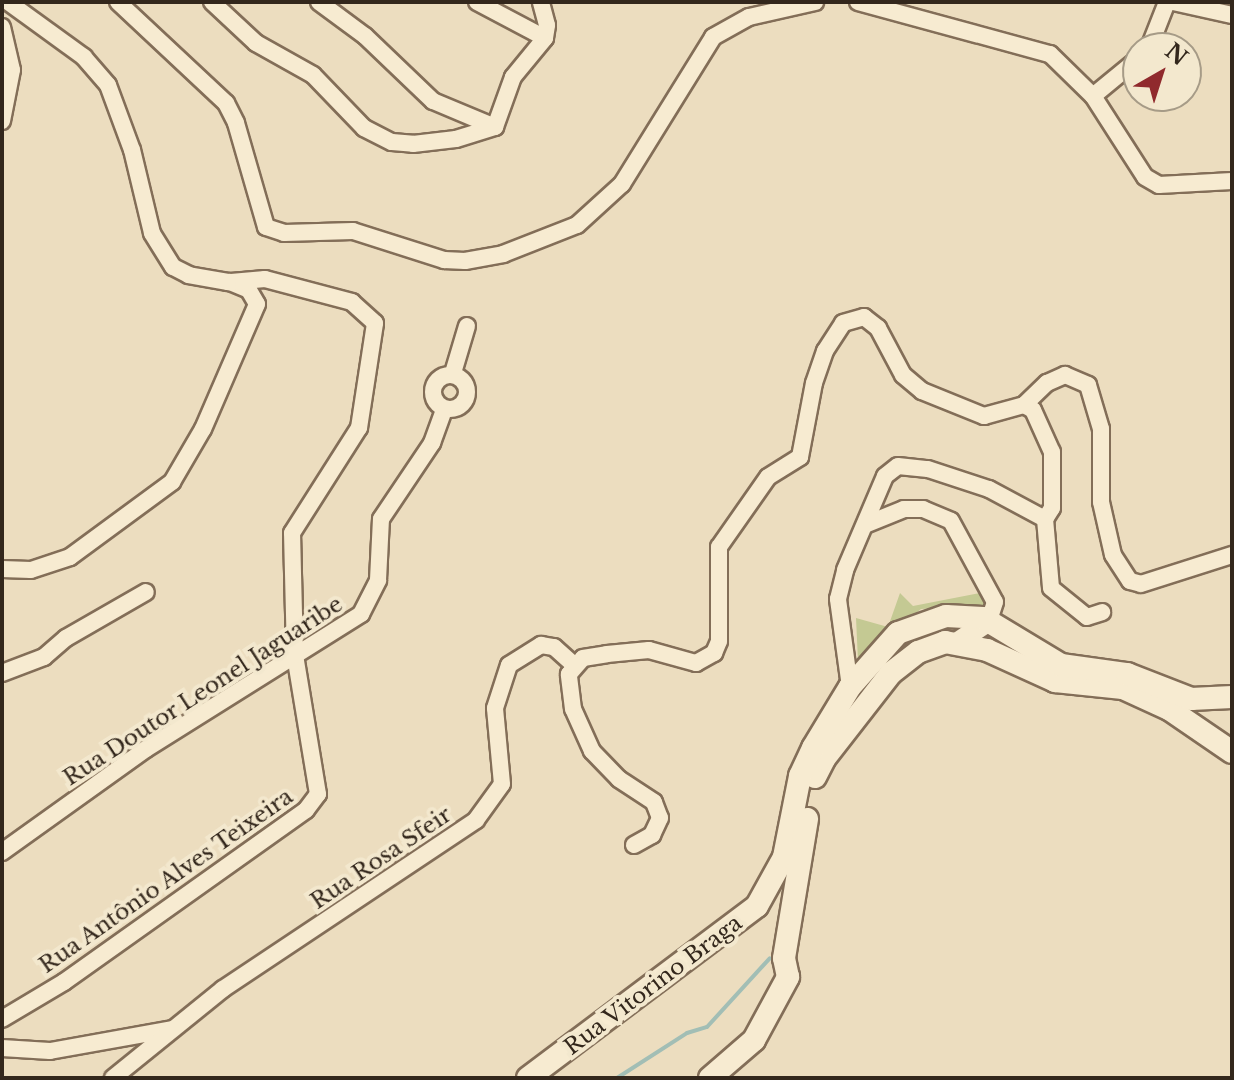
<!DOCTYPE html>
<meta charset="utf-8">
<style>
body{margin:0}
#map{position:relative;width:1234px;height:1080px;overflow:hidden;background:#ecddbf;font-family:"Libre Baskerville",serif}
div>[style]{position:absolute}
.green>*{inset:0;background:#c4c993}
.stream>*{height:4px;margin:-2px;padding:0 2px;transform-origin:2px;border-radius:2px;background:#a2beb5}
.roads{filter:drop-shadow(2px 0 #836e58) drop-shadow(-2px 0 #836e58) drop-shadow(0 2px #836e58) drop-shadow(0 -2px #836e58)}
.minor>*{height:16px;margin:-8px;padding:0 8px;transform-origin:8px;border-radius:8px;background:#f7ebd1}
.minor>.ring{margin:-8px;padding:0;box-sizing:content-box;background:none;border:16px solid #f7ebd1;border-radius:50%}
.tertiary>*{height:20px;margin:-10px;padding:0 10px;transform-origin:10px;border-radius:10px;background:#f7ebd1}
.secondary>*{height:22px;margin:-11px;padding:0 11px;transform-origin:11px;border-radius:11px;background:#f7ebd1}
span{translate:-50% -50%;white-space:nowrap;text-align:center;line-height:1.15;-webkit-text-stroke:8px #f3e8ce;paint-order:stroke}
.street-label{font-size:22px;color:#33271c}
.frame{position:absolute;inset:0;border:4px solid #33271c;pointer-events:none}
.north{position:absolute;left:1122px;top:32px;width:80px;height:80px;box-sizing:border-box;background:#f3e8ce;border:2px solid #a69b87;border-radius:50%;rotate:39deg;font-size:22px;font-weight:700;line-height:32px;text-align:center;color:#33271c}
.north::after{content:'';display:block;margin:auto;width:28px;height:36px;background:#902a2d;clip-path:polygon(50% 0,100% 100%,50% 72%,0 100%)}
</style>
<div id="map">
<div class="green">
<i style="clip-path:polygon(985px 592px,988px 605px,921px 609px,858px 661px,856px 618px,888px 627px,900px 593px,913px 606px)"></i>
</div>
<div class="stream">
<i style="left:617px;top:1078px;width:83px;rotate:-32.7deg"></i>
<i style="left:687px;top:1033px;width:21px;rotate:-17deg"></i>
<i style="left:707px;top:1027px;width:93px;rotate:-47.6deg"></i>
</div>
<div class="roads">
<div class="minor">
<i style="left:118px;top:2px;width:148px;rotate:43.1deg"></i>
<i style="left:226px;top:103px;width:22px;rotate:63deg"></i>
<i style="left:236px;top:123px;width:108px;rotate:73.9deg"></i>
<i style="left:266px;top:227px;width:19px;rotate:18deg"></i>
<i style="left:284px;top:233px;width:69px;rotate:-1.7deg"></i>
<i style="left:353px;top:231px;width:96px;rotate:17.7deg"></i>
<i style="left:444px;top:260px;width:21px;rotate:3deg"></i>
<i style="left:465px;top:261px;width:39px;rotate:-10deg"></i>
<i style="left:503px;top:254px;width:79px;rotate:-21.4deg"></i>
<i style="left:577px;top:225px;width:61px;rotate:-42.3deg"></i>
<i style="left:622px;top:184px;width:173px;rotate:-58.2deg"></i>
<i style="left:713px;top:37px;width:41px;rotate:-29.1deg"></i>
<i style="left:749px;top:17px;width:68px;rotate:-12.8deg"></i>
<i style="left:212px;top:2px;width:60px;rotate:43deg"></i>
<i style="left:256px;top:43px;width:65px;rotate:29.3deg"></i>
<i style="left:313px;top:75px;width:74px;rotate:46.1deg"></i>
<i style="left:364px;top:128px;width:31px;rotate:27deg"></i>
<i style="left:392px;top:142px;width:21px;rotate:5deg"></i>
<i style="left:413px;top:144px;width:43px;rotate:-6.6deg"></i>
<i style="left:456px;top:139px;width:41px;rotate:-17.1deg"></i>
<i style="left:495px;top:127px;width:53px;rotate:-70.2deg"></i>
<i style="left:513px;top:77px;width:50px;rotate:-50.6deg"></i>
<i style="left:545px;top:38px;width:13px;rotate:-81deg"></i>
<i style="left:547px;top:25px;width:24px;rotate:-105deg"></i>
<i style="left:319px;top:2px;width:57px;rotate:36.5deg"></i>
<i style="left:365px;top:36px;width:94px;rotate:43.7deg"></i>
<i style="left:433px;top:101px;width:67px;rotate:22.8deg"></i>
<i style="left:477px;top:2px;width:77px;rotate:27.9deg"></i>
<i style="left:858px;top:2px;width:199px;rotate:15.2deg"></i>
<i style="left:1050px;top:54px;width:60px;rotate:44.3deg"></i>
<i style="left:1093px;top:96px;width:96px;rotate:57.3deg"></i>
<i style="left:1145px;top:177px;width:16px;rotate:30deg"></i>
<i style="left:1159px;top:185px;width:73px;rotate:-3.1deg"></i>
<i style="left:1173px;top:2px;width:60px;rotate:12.4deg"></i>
<i style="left:2px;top:27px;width:44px;rotate:76.9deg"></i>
<i style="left:12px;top:70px;width:52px;rotate:101.1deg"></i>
<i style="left:1149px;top:48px;width:49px;rotate:-68.6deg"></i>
<i style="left:1093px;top:96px;width:58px;rotate:-39.4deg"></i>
<i style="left:453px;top:373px;width:49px;rotate:-73.4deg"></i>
<i class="ring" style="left:433px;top:375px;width:18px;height:18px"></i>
<i style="left:1024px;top:405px;width:10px;rotate:29deg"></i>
<i style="left:1033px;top:410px;width:46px;rotate:65.7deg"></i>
<i style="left:1052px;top:452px;width:56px;rotate:90deg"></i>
<i style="left:1052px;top:508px;width:13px;rotate:122deg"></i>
<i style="left:1045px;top:519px;width:69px;rotate:85deg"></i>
<i style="left:1051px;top:588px;width:46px;rotate:38.9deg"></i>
<i style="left:1087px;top:617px;width:16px;rotate:-18deg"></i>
<i style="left:867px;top:524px;width:40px;rotate:-22deg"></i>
<i style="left:904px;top:509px;width:19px"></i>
<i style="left:923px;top:509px;width:30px;rotate:23deg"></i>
<i style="left:951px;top:521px;width:92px;rotate:61.5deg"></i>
<i style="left:995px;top:602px;width:20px;rotate:108deg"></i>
<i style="left:2px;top:569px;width:29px;rotate:2deg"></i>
<i style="left:31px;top:570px;width:41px;rotate:-18.4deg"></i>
<i style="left:70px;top:557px;width:127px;rotate:-36.3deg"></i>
<i style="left:172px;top:482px;width:61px;rotate:-59.7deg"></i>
<i style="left:203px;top:429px;width:136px;rotate:-66.6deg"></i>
<i style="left:257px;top:304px;width:16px;rotate:-120deg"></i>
<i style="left:249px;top:290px;width:21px;rotate:-157deg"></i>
<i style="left:2px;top:673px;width:45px;rotate:-20.9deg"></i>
<i style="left:44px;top:657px;width:29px;rotate:-41deg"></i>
<i style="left:66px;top:638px;width:92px;rotate:-29.9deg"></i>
<i style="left:850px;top:687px;width:89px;rotate:-97.8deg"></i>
<i style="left:838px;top:599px;width:30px;rotate:-76deg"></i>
<i style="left:845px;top:570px;width:102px;rotate:-66.9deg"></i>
<i style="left:885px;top:476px;width:16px;rotate:-38deg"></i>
<i style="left:898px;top:466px;width:30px;rotate:6deg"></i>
<i style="left:928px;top:469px;width:64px;rotate:18.2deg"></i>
<i style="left:989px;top:489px;width:64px;rotate:28.2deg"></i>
<i style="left:634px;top:845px;width:21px;rotate:-29deg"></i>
<i style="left:652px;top:835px;width:19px;rotate:-65deg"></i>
<i style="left:660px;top:818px;width:17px;rotate:-111deg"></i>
<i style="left:654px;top:802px;width:42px;rotate:-146.7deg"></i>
<i style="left:619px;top:779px;width:39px;rotate:-134deg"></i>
<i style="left:592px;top:751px;width:46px;rotate:-114.3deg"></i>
<i style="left:573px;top:709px;width:35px;rotate:-97deg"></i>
<i style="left:569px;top:674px;width:21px;rotate:-49deg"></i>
<i style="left:583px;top:658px;width:24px;rotate:-9deg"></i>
<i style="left:607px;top:654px;width:42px;rotate:-5.4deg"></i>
<i style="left:649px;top:650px;width:49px;rotate:15.5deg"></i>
<i style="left:696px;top:663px;width:21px;rotate:-29deg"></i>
<i style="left:714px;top:653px;width:13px;rotate:-67deg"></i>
<i style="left:719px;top:641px;width:94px;rotate:-90deg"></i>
<i style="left:719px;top:547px;width:85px;rotate:-55deg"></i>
<i style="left:768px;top:477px;width:38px;rotate:-32deg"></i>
<i style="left:800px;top:457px;width:75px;rotate:-79.3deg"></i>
<i style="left:814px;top:383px;width:34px;rotate:-71deg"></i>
<i style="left:825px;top:351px;width:33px;rotate:-57deg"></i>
<i style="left:843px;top:323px;width:22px;rotate:-16deg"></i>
<i style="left:864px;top:317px;width:18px;rotate:38deg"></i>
<i style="left:878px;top:328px;width:53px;rotate:62deg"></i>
<i style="left:903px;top:375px;width:25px;rotate:40deg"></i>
<i style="left:922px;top:391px;width:67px;rotate:22deg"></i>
<i style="left:984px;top:416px;width:41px;rotate:-15.4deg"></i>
<i style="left:1024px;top:405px;width:32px;rotate:-44deg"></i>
<i style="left:1047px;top:383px;width:20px;rotate:-24deg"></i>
<i style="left:1065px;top:375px;width:25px;rotate:23deg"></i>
<i style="left:1088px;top:385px;width:46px;rotate:73.5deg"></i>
<i style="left:1101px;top:429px;width:73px;rotate:90deg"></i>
<i style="left:1101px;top:502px;width:54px;rotate:77.2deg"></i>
<i style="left:1113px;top:555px;width:31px;rotate:57deg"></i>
<i style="left:1130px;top:581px;width:11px;rotate:15deg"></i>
<i style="left:1141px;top:584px;width:96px;rotate:-17.7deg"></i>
<i style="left:2px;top:852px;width:177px;rotate:-35.6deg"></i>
<i style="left:146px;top:749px;width:254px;rotate:-32.1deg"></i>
<i style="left:361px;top:614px;width:38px;rotate:-63deg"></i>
<i style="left:378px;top:580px;width:61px;rotate:-87.2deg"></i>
<i style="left:381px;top:519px;width:92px;rotate:-56.1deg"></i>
<i style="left:432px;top:443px;width:35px;rotate:-70deg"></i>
<i style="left:2px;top:1019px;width:72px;rotate:-30.8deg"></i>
<i style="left:64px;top:982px;width:297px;rotate:-35.4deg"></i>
<i style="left:306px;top:810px;width:20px;rotate:-53deg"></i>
<i style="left:318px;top:794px;width:141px;rotate:-99.4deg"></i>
<i style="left:295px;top:655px;width:122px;rotate:-91.4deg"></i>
<i style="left:292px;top:533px;width:125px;rotate:-57.5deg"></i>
<i style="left:359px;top:428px;width:106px;rotate:-81.3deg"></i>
<i style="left:375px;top:323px;width:31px;rotate:-138deg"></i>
<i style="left:352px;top:302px;width:90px;rotate:-165.2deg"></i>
<i style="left:265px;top:279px;width:37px;rotate:175deg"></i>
<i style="left:228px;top:282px;width:40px;rotate:-170deg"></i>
<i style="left:189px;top:275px;width:18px;rotate:-153deg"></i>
<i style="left:173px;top:267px;width:40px;rotate:-122deg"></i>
<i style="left:152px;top:233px;width:85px;rotate:-103.5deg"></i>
<i style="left:132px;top:150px;width:69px;rotate:-110.3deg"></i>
<i style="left:108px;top:85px;width:37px;rotate:-131deg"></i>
<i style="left:84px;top:57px;width:94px;rotate:-144.1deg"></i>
<i style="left:2px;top:1048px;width:48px;rotate:3.6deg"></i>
<i style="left:50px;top:1051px;width:124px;rotate:-10.2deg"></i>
<i style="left:113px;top:1078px;width:141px;rotate:-39deg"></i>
<i style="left:223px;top:989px;width:304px;rotate:-33.7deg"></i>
<i style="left:476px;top:820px;width:44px;rotate:-54.2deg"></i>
<i style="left:502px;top:784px;width:76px;rotate:-95.3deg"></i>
<i style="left:495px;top:708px;width:45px;rotate:-72deg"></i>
<i style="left:509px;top:665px;width:38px;rotate:-32deg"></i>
<i style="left:541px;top:645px;width:13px;rotate:9deg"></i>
<i style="left:554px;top:647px;width:27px;rotate:42deg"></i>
</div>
<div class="tertiary">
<i style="left:958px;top:642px;width:37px;rotate:-34deg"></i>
</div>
<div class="secondary">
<i style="left:815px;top:777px;width:20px;rotate:-63deg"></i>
<i style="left:824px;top:759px;width:109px;rotate:-52.1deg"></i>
<i style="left:891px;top:673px;width:34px;rotate:-38deg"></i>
<i style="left:918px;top:652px;width:29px;rotate:-20deg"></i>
<i style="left:945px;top:642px;width:43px;rotate:10.8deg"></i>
<i style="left:987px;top:650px;width:75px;rotate:24.5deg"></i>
<i style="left:1055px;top:681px;width:68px;rotate:5.9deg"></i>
<i style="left:1123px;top:688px;width:51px;rotate:24.5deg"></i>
<i style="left:1169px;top:709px;width:76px;rotate:34.3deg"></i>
<i style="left:528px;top:1078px;width:286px;rotate:-36.9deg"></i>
<i style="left:757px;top:906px;width:56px;rotate:-61.1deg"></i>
<i style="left:784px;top:857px;width:83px;rotate:-78.8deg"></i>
<i style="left:800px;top:776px;width:31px;rotate:-65deg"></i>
<i style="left:813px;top:748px;width:71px;rotate:-58.8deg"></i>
<i style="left:850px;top:687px;width:72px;rotate:-48.4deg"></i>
<i style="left:898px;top:633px;width:51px;rotate:-19.5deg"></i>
<i style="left:946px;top:616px;width:37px;rotate:3deg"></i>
<i style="left:983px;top:618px;width:91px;rotate:31.1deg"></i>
<i style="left:1061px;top:665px;width:67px;rotate:7.8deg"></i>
<i style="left:1127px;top:674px;width:69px;rotate:21.3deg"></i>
<i style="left:1191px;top:699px;width:41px;rotate:-2.8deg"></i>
<i style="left:710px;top:1078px;width:58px;rotate:-40.8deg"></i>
<i style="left:754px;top:1040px;width:72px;rotate:-61.6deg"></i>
<i style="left:788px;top:977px;width:19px;rotate:-102deg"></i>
<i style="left:784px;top:958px;width:141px;rotate:-80.6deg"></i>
</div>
</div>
<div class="street-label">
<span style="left:203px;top:691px;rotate:-33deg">Rua Doutor Leonel Jaguaribe</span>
<span style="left:381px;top:858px;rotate:-34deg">Rua Rosa Sfeir</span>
<span style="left:166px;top:881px;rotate:-35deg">Rua Antônio Alves Teixeira</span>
<span style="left:653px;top:985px;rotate:-37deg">Rua Vitorino Braga</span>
</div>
<div class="frame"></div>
<div class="north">N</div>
</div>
